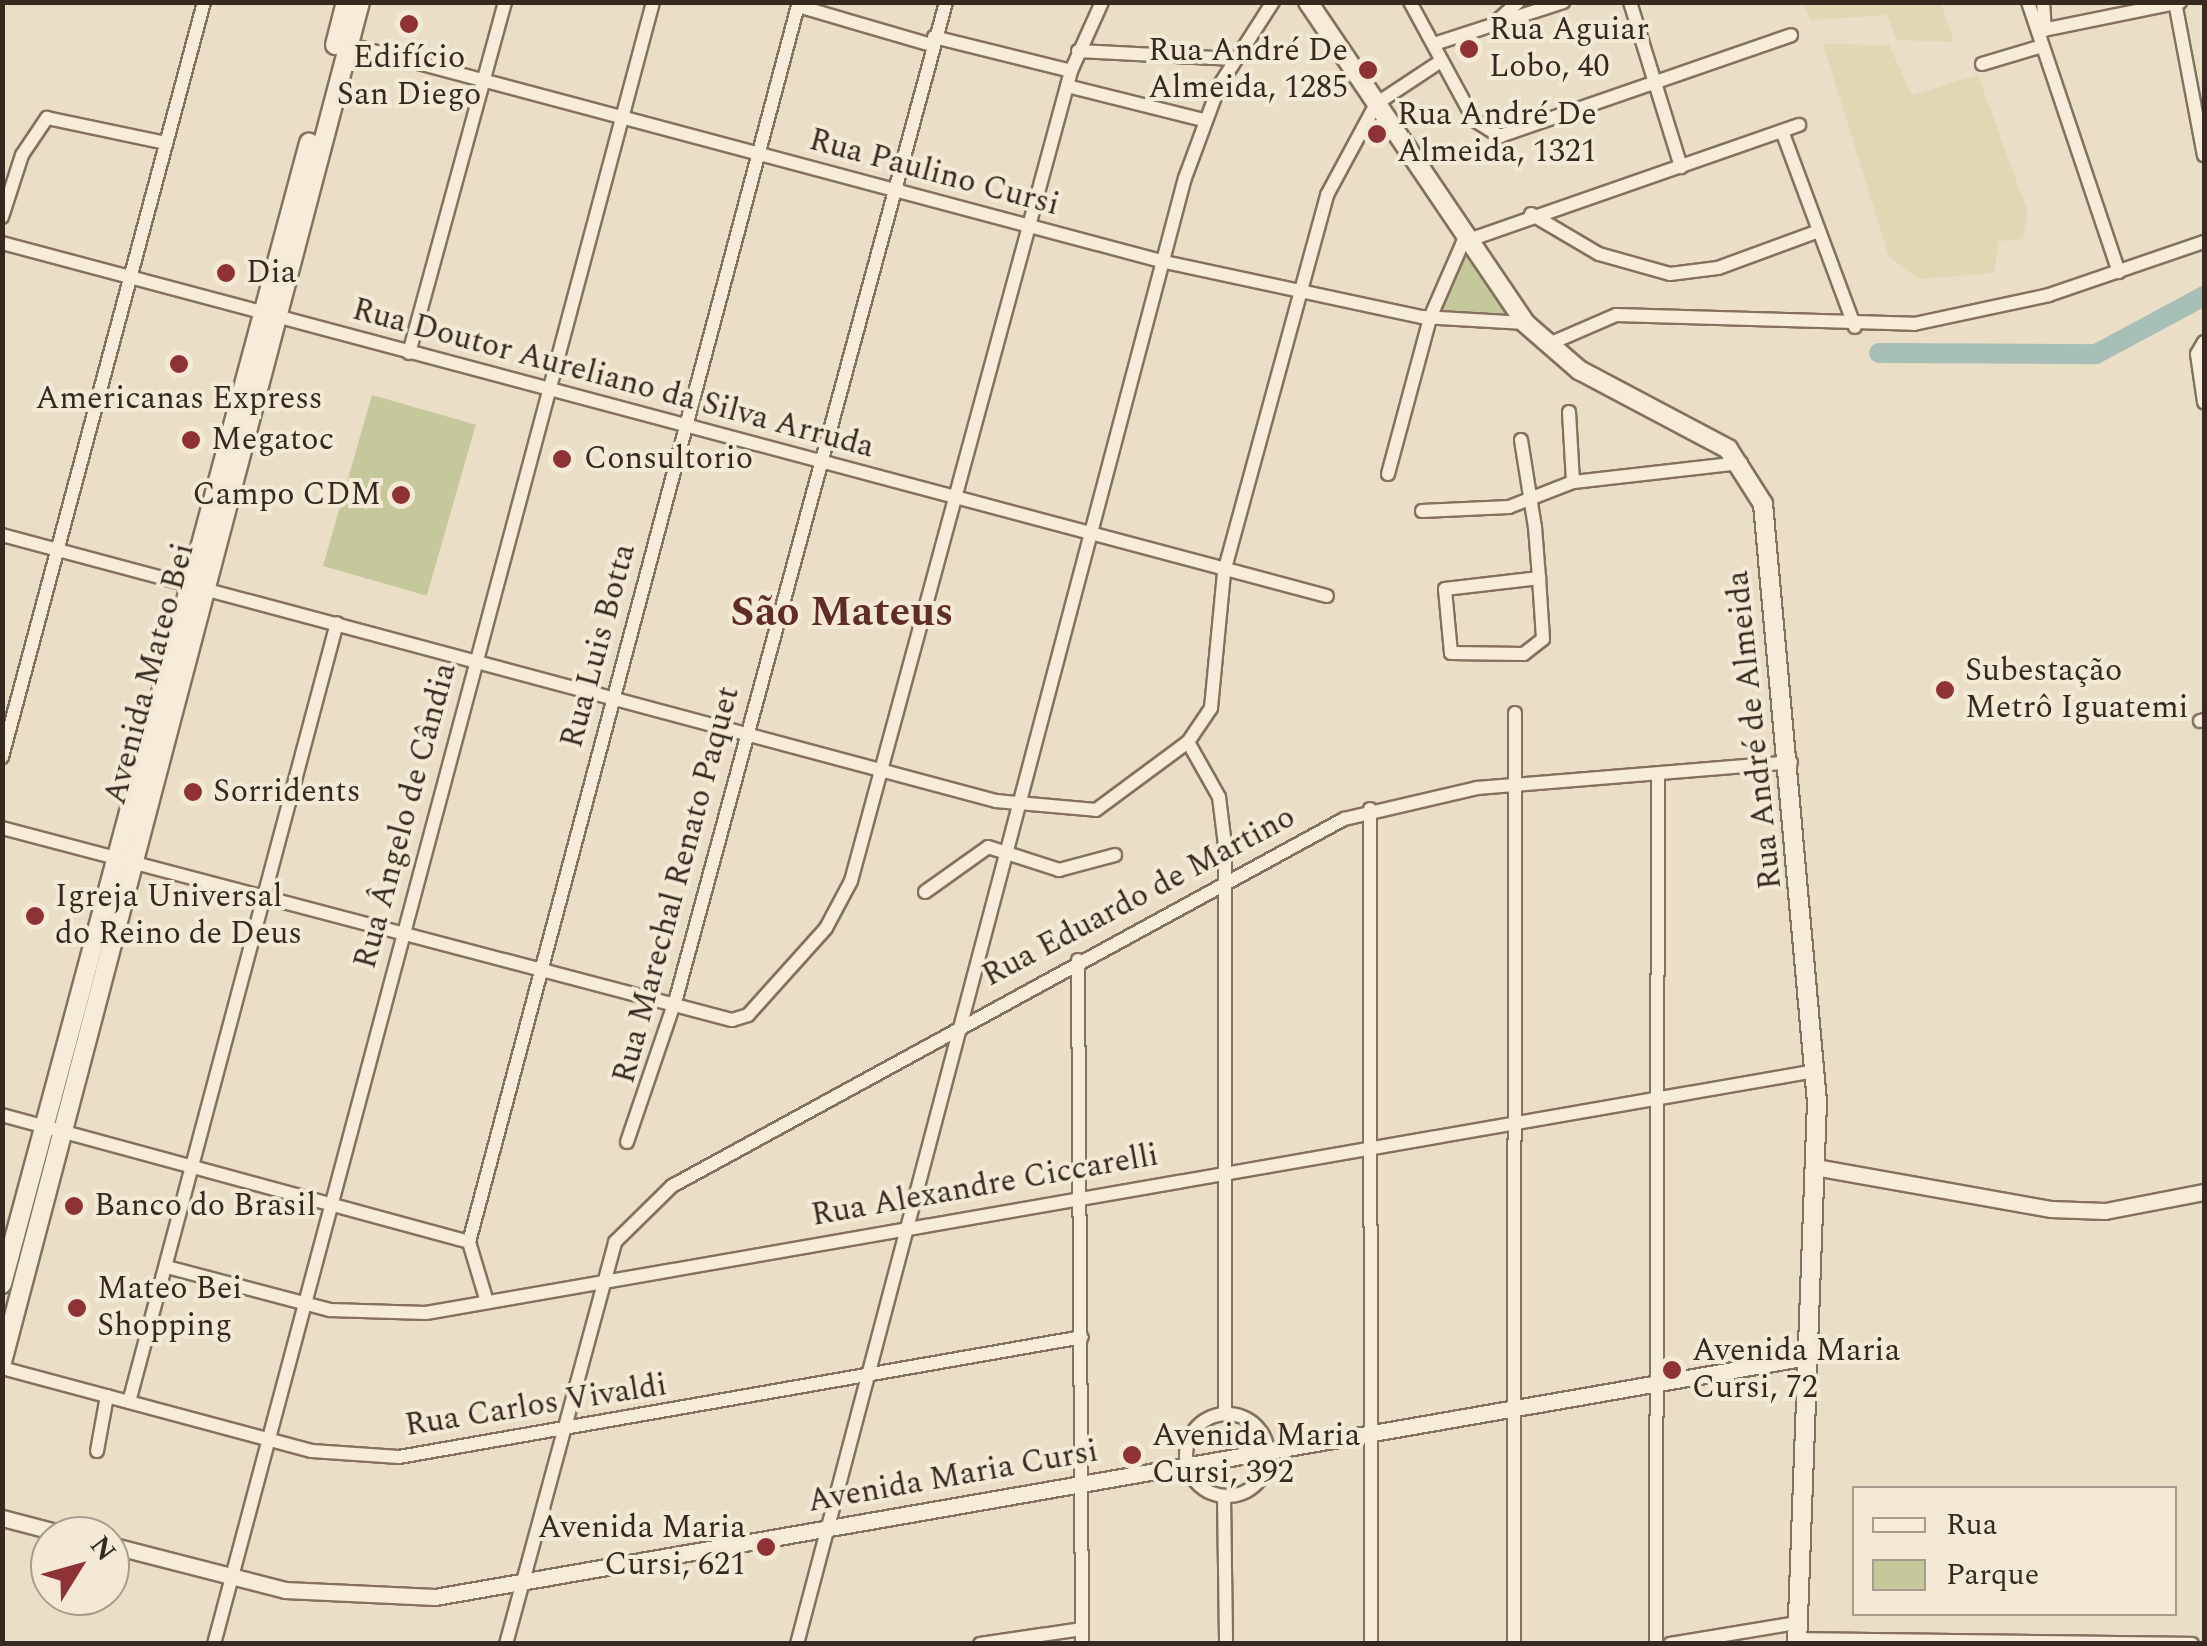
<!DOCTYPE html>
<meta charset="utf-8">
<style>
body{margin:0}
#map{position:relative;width:2207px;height:1646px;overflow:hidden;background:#ebdec6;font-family:Spectral,serif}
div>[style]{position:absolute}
.farmland>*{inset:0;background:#e0d7b4}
.green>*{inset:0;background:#c5c89b;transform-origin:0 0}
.river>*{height:20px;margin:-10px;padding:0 10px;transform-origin:10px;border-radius:10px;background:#a7bfb7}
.roads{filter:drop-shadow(2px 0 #85715d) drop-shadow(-2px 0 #85715d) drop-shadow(0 2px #85715d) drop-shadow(0 -2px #85715d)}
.minor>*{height:12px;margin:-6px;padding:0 6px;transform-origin:6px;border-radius:6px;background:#f6ecd9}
.minor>.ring{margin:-6px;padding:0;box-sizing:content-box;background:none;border:12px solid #f6ecd9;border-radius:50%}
.tertiary>*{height:15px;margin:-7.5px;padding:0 7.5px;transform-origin:7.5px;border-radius:7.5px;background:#f6ecd9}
.secondary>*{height:18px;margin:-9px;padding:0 9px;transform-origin:9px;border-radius:9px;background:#f6ecd9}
.dots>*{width:28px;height:28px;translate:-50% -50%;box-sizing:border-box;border:5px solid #f3e9d5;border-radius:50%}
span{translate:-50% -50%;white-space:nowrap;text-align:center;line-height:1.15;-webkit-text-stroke:8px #f3e9d5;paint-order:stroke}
.poi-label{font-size:32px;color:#362a20}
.left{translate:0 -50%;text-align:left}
.right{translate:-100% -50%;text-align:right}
.street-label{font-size:32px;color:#362a20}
.district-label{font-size:42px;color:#5f2d23;font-weight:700}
.frame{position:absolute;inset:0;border:5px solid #362a20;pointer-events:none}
.legend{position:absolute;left:1852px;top:1486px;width:325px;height:130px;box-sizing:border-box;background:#f3e9d5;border:2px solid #a79d8d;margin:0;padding:12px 18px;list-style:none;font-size:30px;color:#362a20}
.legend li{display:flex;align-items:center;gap:20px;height:50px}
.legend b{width:50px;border:2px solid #a79d8d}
.north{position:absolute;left:30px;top:1516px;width:100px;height:100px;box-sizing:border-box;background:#f3e9d5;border:2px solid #a79d8d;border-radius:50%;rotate:53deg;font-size:28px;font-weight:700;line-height:40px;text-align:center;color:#362a20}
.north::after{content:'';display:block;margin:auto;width:35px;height:45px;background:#8f3236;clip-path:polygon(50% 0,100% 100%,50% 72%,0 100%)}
</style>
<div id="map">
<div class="farmland">
<i style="clip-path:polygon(1804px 3px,1941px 3px,1954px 42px,1897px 40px,1887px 15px,1810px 20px)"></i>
<i style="clip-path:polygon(1823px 44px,1889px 45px,1912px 95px,1978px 75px,2028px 213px,2023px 239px,1998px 241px,1995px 273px,1919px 279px,1889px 257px)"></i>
</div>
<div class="green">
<i style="clip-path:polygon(1460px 249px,1480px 272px,1512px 315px,1437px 312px)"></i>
<i style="left:372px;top:395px;width:108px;height:178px;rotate:16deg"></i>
</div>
<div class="river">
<i style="left:1879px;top:353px;width:217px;rotate:0.3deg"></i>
<i style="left:2096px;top:354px;width:123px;rotate:-28.2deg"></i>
</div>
<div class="roads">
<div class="minor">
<i style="left:1410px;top:2px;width:134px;rotate:61.5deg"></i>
<i style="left:1474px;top:120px;width:31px;rotate:32deg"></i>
<i style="left:1500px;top:136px;width:308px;rotate:-19.1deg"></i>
<i style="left:1630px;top:2px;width:173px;rotate:72.8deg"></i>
<i style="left:2028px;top:2px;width:285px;rotate:71.4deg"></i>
<i style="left:2043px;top:2px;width:28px;rotate:86deg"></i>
<i style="left:2175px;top:2px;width:156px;rotate:79.3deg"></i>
<i style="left:798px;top:6px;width:139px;rotate:16.3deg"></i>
<i style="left:1497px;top:21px;width:28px;rotate:-42deg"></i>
<i style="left:2038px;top:31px;width:145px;rotate:-11.5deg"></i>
<i style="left:934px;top:37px;width:141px;rotate:13.9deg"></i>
<i style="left:343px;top:43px;width:851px;rotate:14.92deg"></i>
<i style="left:1165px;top:262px;width:263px;rotate:12.1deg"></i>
<i style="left:1422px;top:317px;width:103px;rotate:3.3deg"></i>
<i style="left:1434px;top:44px;width:136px;rotate:-18deg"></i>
<i style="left:1078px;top:51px;width:156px;rotate:2.9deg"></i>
<i style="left:1982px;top:64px;width:63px;rotate:-16.7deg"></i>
<i style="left:1067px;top:86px;width:140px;rotate:14deg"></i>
<i style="left:1782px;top:131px;width:209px;rotate:69.6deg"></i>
<i style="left:1531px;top:214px;width:79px;rotate:30.5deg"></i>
<i style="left:1599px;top:254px;width:74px;rotate:15.7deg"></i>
<i style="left:1670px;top:274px;width:48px;rotate:-7.1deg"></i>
<i style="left:1718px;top:268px;width:104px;rotate:-20.2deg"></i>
<i style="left:2px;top:217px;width:65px;rotate:-72.1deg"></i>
<i style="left:22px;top:155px;width:45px;rotate:-56deg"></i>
<i style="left:47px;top:118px;width:122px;rotate:11.9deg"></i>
<i style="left:2px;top:243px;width:1371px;rotate:14.92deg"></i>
<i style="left:2204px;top:342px;width:14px;rotate:120deg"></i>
<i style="left:2197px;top:354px;width:49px;rotate:81.7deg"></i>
<i style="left:1549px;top:344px;width:73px;rotate:-23.4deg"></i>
<i style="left:1616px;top:315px;width:298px;rotate:1.7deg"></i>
<i style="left:1914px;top:324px;width:138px;rotate:-12.1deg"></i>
<i style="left:2049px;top:295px;width:164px;rotate:-18.9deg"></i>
<i style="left:409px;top:353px;width:364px;rotate:-74.7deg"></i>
<i style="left:1569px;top:412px;width:70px;rotate:86.7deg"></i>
<i style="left:1521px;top:440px;width:88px;rotate:80.9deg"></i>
<i style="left:1535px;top:527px;width:51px;rotate:85.5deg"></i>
<i style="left:1539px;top:578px;width:61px;rotate:86.2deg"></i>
<i style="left:1543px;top:639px;width:24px;rotate:142deg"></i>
<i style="left:1524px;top:654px;width:73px;rotate:-179.2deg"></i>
<i style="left:1451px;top:653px;width:64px;rotate:-95.4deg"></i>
<i style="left:1445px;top:589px;width:95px;rotate:-6.7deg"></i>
<i style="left:1388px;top:474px;width:162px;rotate:-74.9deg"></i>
<i style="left:1430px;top:318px;width:83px;rotate:-66.5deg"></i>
<i style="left:1463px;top:242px;width:356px;rotate:-19.2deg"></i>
<i style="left:1422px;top:511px;width:87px;rotate:-2.6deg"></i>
<i style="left:1509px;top:507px;width:69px;rotate:-21.3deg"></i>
<i style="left:1573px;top:482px;width:169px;rotate:-6.5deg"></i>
<i style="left:2px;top:535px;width:1029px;rotate:14.98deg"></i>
<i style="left:996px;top:801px;width:100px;rotate:5.1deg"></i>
<i style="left:1096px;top:810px;width:114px;rotate:-36.5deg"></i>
<i style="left:1188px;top:742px;width:41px;rotate:-55.9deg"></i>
<i style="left:1211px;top:708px;width:137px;rotate:-84.5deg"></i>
<i style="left:1224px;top:572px;width:391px;rotate:-74.7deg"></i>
<i style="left:1327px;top:195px;width:103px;rotate:-61.7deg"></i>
<i style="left:1376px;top:104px;width:78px;rotate:-33.5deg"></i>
<i style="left:2200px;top:721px;width:4px;rotate:-14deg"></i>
<i style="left:1188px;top:742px;width:63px;rotate:60.6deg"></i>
<i style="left:1219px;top:797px;width:48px;rotate:82.9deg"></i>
<i style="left:1225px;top:845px;width:569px;rotate:90deg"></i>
<i style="left:2px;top:757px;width:782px;rotate:-75.02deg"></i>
<i style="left:1370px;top:809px;width:835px;rotate:89.93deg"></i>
<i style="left:2px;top:828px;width:755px;rotate:14.74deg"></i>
<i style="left:732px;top:1020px;width:17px;rotate:-17deg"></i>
<i style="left:748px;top:1015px;width:117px;rotate:-48.1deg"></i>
<i style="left:826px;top:928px;width:53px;rotate:-62deg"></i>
<i style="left:851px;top:881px;width:839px;rotate:-74.8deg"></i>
<i style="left:1071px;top:71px;width:76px;rotate:-65.8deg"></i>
<i style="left:925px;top:892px;width:77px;rotate:-35.5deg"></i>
<i style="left:988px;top:847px;width:75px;rotate:17.9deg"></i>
<i style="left:1059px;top:870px;width:58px;rotate:-15deg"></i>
<i style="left:1078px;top:960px;width:684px;rotate:89.66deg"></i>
<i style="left:2px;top:1115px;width:484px;rotate:15.2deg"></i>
<i style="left:627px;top:1142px;width:155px;rotate:-71.2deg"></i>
<i style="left:677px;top:995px;width:1029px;rotate:-74.84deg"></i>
<i style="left:167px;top:1267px;width:169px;rotate:14.8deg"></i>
<i style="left:330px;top:1310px;width:96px;rotate:1.8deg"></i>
<i style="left:426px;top:1313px;width:1411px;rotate:-9.88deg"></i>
<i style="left:487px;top:1302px;width:63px;rotate:-106.7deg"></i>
<i style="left:469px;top:1242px;width:1283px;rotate:-75.1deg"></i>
<i style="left:2px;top:1368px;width:321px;rotate:15deg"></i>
<i style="left:312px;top:1451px;width:87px;rotate:3.9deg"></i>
<i style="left:399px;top:1457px;width:693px;rotate:-9.96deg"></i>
<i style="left:129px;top:1402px;width:806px;rotate:-75.05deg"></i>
<i class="ring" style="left:1186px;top:1414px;width:70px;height:70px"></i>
<i style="left:97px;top:1451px;width:56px;rotate:-79.7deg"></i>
<i style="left:1224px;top:1496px;width:148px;rotate:89.2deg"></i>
<i style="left:1797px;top:1639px;width:395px;rotate:0.7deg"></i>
<i style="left:214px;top:1644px;width:1700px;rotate:-75.03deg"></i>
<i style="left:506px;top:1644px;width:417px;rotate:-74.8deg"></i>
<i style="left:615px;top:1242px;width:80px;rotate:-44.5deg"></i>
<i style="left:672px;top:1186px;width:766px;rotate:-28.64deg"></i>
<i style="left:1344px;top:819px;width:137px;rotate:-13.1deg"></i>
<i style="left:1477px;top:788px;width:315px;rotate:-4.7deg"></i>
<i style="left:797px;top:1644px;width:1516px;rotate:-75.18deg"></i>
<i style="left:1185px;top:178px;width:98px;rotate:-69.7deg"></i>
<i style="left:1219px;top:86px;width:100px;rotate:-57.3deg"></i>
<i style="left:980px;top:1644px;width:103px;rotate:-8.4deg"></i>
<i style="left:1514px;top:1644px;width:931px;rotate:-89.94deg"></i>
<i style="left:1656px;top:1644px;width:870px;rotate:-89.87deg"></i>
<i style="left:1670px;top:1644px;width:129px;rotate:-9.4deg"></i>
</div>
<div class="tertiary">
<i style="left:1815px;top:1167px;width:240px;rotate:10.1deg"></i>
<i style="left:2051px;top:1209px;width:54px;rotate:2.1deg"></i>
<i style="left:2105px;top:1211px;width:101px;rotate:-10.9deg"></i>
<i style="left:2px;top:1518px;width:71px;rotate:14.6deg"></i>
<i style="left:110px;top:1545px;width:181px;rotate:14.4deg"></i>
<i style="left:285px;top:1590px;width:150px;rotate:2.7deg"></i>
<i style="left:435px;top:1597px;width:1393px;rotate:-9.92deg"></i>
</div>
<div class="secondary">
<i style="left:1308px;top:2px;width:387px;rotate:55.9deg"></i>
<i style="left:1525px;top:323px;width:72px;rotate:41deg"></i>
<i style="left:1579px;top:370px;width:169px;rotate:27.9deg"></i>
<i style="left:1728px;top:449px;width:65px;rotate:57.5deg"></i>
<i style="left:1763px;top:504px;width:600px;rotate:84.84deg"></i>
<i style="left:1817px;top:1102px;width:542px;rotate:92.11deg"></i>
<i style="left:335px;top:45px;width:44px;rotate:-75.7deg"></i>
<i style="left:2px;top:1284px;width:1182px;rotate:-74.94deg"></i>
<i style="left:2px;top:1362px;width:1406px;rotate:-75.25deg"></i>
</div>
</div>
<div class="dots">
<i style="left:409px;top:24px;background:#8f3236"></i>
<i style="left:1469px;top:49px;background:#8f3236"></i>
<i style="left:1368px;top:70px;background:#8f3236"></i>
<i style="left:1377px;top:134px;background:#8f3236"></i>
<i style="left:226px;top:273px;background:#8f3236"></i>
<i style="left:179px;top:364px;background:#8f3236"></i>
<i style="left:191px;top:440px;background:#8f3236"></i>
<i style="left:562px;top:459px;background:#8f3236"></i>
<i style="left:401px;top:495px;background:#8f3236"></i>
<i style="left:1945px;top:690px;background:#8f3236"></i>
<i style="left:193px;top:792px;background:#8f3236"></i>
<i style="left:35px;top:916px;background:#8f3236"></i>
<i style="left:74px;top:1206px;background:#8f3236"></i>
<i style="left:77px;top:1308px;background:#8f3236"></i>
<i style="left:1672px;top:1370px;background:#8f3236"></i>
<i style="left:1132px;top:1455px;background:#8f3236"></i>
<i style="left:766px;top:1547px;background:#8f3236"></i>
</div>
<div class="poi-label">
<span class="left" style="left:1489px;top:49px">Rua Aguiar<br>Lobo, 40</span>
<span class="right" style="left:1348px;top:70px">Rua André De<br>Almeida, 1285</span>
<span style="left:409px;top:77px">Edifício<br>San Diego</span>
<span class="left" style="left:1397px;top:134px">Rua André De<br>Almeida, 1321</span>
<span class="left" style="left:246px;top:273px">Dia</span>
<span style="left:179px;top:399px">Americanas Express</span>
<span class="left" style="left:211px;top:440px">Megatoc</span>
<span class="left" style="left:584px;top:459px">Consultorio</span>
<span class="right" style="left:381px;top:495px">Campo CDM</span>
<span class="left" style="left:1965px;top:690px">Subestação<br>Metrô Iguatemi</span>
<span class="left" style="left:213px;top:792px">Sorridents</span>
<span class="left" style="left:55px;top:916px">Igreja Universal<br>do Reino de Deus</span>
<span class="left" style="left:94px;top:1206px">Banco do Brasil</span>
<span class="left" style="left:97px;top:1308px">Mateo Bei<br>Shopping</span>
<span class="left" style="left:1692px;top:1370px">Avenida Maria<br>Cursi, 72</span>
<span class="left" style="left:1152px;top:1455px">Avenida Maria<br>Cursi, 392</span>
<span class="right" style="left:746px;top:1547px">Avenida Maria<br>Cursi, 621</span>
</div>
<div class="street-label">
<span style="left:934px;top:173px;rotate:15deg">Rua Paulino Cursi</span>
<span style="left:613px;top:379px;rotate:15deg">Rua Doutor Aureliano da Silva Arruda</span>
<span style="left:599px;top:646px;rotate:-75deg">Rua Luis Botta</span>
<span style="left:150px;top:674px;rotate:-75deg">Avenida Mateo Bei</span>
<span style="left:1755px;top:730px;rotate:-96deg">Rua André de Almeida</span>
<span style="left:406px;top:816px;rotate:-75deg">Rua Ângelo de Cândia</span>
<span style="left:677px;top:885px;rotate:-75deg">Rua Marechal Renato Paquet</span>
<span style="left:1139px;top:897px;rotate:-28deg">Rua Eduardo de Martino</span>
<span style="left:985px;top:1186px;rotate:-10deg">Rua Alexandre Ciccarelli</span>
<span style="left:536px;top:1406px;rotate:-9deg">Rua Carlos Vivaldi</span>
<span style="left:953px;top:1477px;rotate:-10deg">Avenida Maria Cursi</span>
</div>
<div class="district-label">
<span style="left:842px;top:613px">São Mateus</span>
</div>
<div class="frame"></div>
<ul class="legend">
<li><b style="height:12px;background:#f6ecd9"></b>Rua</li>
<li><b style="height:28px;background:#c5c89b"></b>Parque</li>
</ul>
<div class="north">N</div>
</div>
